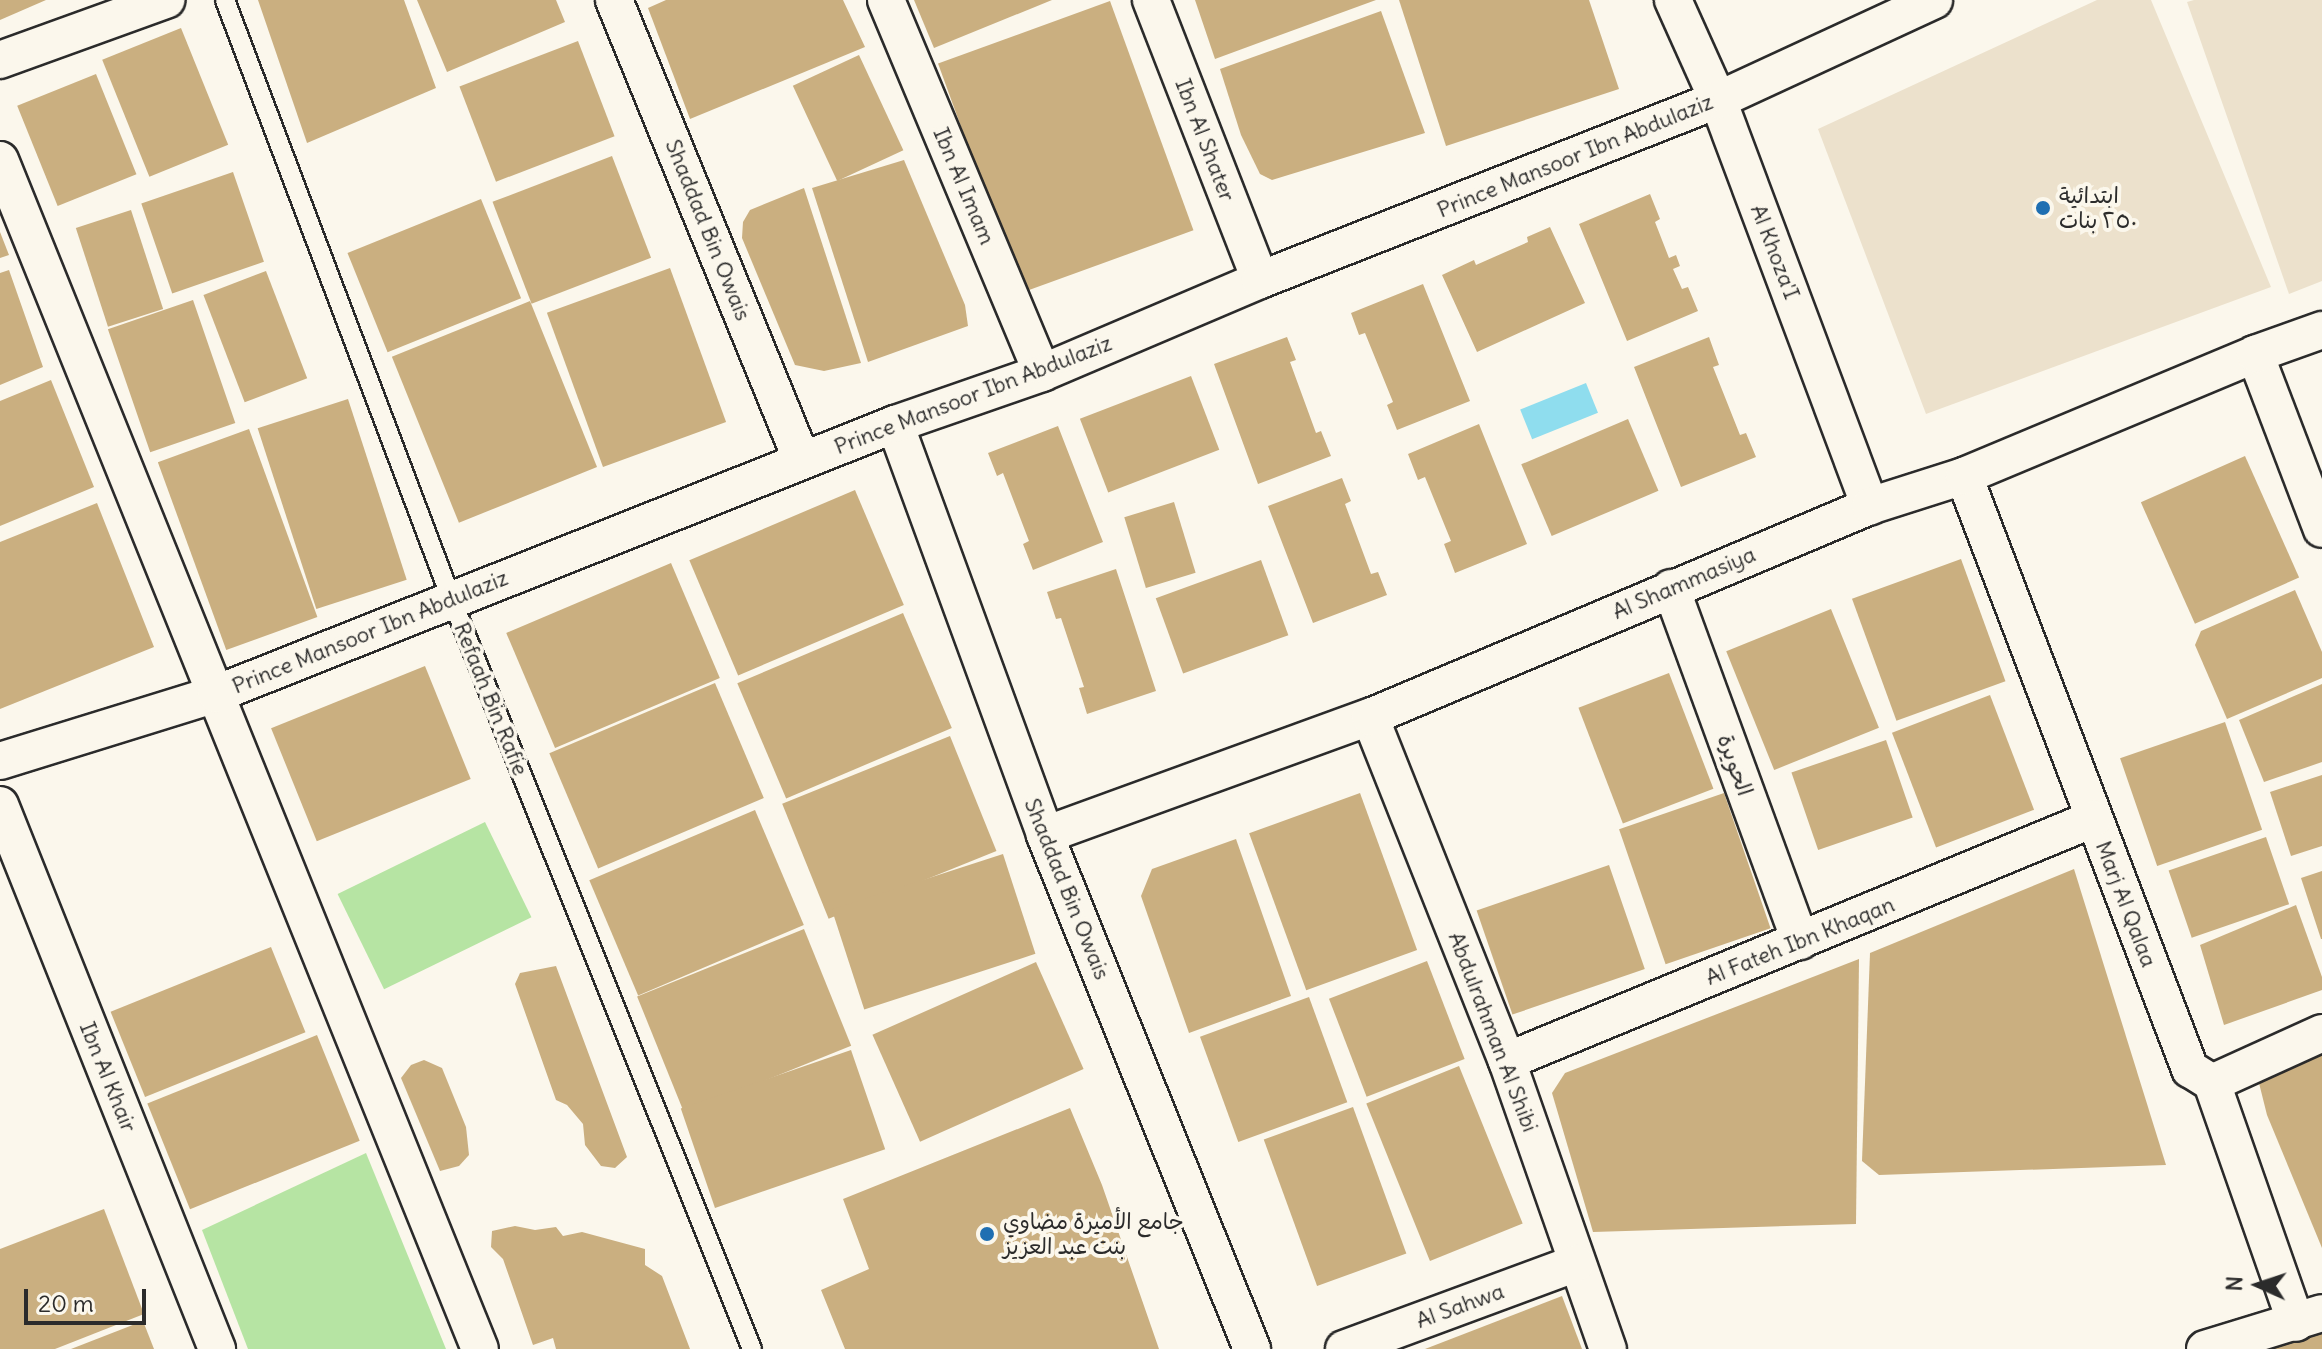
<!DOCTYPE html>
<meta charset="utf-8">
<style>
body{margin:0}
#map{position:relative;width:2322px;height:1349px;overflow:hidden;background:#fbf7ec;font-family:Delius,"Playpen Sans Arabic",sans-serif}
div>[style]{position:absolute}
.built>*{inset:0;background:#ece1cc}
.green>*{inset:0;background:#b6e4a3;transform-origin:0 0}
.water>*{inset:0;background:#8fddee;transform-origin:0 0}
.building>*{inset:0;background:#caaf80;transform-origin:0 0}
.roads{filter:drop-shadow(2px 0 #2b2b2b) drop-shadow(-2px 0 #2b2b2b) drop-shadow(0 2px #2b2b2b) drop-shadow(0 -2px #2b2b2b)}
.lane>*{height:18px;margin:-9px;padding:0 9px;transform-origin:9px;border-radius:9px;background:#fbf7ec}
.street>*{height:36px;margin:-18px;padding:0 18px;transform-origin:18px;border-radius:18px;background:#fbf7ec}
.dots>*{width:22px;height:22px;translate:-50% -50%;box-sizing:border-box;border:4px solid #fbf7ec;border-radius:50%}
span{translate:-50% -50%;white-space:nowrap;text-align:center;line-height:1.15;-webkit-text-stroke:8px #fbf7ec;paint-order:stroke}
.street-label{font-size:22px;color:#2b2b2b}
.poi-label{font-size:22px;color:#2b2b2b}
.left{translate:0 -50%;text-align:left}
.north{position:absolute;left:2218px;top:1245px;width:80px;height:80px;-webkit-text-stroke:6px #fbf7ec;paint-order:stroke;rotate:273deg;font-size:22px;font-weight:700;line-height:32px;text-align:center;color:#2b2b2b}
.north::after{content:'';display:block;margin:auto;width:28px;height:36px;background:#2b2b2b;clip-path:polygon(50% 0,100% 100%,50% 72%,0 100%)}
.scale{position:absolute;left:24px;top:1289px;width:122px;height:36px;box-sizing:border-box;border:4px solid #2b2b2b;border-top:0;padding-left:10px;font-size:24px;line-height:28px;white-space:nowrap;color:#2b2b2b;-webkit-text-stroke:6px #fbf7ec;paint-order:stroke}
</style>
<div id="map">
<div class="built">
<i style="clip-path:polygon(2097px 0,2151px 0,2271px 287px,1926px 414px,1818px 129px)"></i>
<i style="clip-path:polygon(2194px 0,2322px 0,2322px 281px,2289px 294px,2187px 2px)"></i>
</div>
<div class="green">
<i style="left:485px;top:822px;width:106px;height:164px;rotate:64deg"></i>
<i style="clip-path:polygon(366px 1153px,446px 1349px,248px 1349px,202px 1230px)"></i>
</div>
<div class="water">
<i style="left:1586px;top:383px;width:32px;height:71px;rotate:68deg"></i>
</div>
<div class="building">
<i style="clip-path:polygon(0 0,46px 0,0 20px)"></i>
<i style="clip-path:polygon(258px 0,404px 0,436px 88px,307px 143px)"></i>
<i style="clip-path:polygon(417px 0,556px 0,565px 22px,447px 72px)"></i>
<i style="clip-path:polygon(666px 0,843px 0,865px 47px,690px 119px,648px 8px)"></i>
<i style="clip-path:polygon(914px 0,1052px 0,934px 48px)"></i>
<i style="clip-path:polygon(1195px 0,1376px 0,1215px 59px)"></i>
<i style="clip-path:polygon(1399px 0,1589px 0,1619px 89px,1446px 146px)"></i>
<i style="left:1110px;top:1px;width:244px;height:183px;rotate:70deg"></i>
<i style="clip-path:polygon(1381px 11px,1425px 133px,1272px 180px,1260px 174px,1241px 135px,1220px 69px)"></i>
<i style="left:181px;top:28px;width:126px;height:85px;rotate:68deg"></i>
<i style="left:578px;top:41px;width:102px;height:127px;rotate:69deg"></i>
<i style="left:859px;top:55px;width:105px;height:73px;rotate:65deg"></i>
<i style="left:96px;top:74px;width:108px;height:85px;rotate:68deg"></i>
<i style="left:612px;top:156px;width:109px;height:128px;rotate:69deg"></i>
<i style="clip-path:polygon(904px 160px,965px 305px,968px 326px,868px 362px,812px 188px)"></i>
<i style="left:233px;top:172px;width:95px;height:97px;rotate:71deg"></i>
<i style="clip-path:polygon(804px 188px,861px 363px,824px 371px,795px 365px,742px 238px,743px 222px,750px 210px)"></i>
<i style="clip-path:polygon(1650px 194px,1660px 219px,1655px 222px,1669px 258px,1676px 255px,1680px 266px,1673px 269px,1682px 289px,1688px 287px,1698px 311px,1627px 341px,1579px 224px)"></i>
<i style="left:481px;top:199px;width:107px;height:144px;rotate:68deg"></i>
<i style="left:131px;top:210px;width:104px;height:58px;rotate:72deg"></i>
<i style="clip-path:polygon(1550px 227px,1585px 303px,1477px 352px,1442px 275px,1474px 260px,1476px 265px,1528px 242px,1527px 237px)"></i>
<i style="clip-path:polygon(0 232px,9px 255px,0 258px)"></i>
<i style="left:670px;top:268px;width:164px;height:131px;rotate:70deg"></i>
<i style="clip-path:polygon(9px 270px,43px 367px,0 385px,0 273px)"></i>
<i style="left:266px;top:271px;width:115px;height:67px;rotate:69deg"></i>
<i style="clip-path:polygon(1423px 284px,1470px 401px,1397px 430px,1387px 405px,1393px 402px,1365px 333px,1359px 335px,1351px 313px)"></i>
<i style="left:193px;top:300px;width:130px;height:90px;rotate:71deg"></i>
<i style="left:530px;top:301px;width:179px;height:149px;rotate:68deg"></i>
<i style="clip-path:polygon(1287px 337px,1296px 360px,1290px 362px,1316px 433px,1321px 431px,1331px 456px,1258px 484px,1214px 364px)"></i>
<i style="clip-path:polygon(1709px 337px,1719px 365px,1713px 367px,1740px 435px,1746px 433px,1756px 457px,1681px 487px,1634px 367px)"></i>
<i style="left:1191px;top:376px;width:79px;height:119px;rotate:69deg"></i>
<i style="clip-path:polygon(51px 380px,94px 487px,0 526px,0 401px)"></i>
<i style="left:348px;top:399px;width:190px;height:95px;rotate:72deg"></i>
<i style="left:1628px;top:419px;width:78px;height:116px;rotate:67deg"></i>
<i style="clip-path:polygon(1479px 424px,1527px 544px,1455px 573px,1444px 544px,1451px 541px,1425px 477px,1418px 480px,1408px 454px)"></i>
<i style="clip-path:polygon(1058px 426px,1103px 542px,1033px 570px,1023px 544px,1029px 541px,1003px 473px,997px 476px,988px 453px)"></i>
<i style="left:249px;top:429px;width:200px;height:97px;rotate:70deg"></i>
<i style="left:2245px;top:456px;width:133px;height:114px;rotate:66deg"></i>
<i style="clip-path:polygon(1342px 478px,1351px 501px,1345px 504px,1371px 574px,1378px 572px,1387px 595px,1313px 623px,1268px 506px)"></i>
<i style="left:855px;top:490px;width:125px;height:180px;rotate:67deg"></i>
<i style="left:1174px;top:502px;width:74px;height:52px;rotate:73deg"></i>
<i style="clip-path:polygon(97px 503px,154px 647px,0 709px,0 542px)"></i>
<i style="left:1961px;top:559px;width:130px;height:116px;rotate:70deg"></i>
<i style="left:1261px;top:560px;width:80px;height:112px;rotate:70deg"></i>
<i style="left:671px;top:563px;width:125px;height:179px;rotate:67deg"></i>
<i style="clip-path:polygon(1116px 569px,1156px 691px,1087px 714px,1079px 688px,1084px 687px,1061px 618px,1056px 619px,1047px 592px)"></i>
<i style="clip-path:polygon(2295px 590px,2322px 652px,2322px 678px,2227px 719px,2195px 645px,2201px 631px)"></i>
<i style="left:1831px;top:609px;width:128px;height:113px;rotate:68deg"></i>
<i style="left:903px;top:613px;width:125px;height:180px;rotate:67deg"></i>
<i style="left:425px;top:666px;width:122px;height:166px;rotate:68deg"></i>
<i style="left:1669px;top:673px;width:124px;height:97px;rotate:69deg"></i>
<i style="left:715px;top:683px;width:125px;height:180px;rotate:67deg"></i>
<i style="clip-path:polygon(2322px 684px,2322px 762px,2264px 782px,2239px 720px)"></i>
<i style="left:1990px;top:695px;width:123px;height:105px;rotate:69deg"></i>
<i style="left:2225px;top:722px;width:114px;height:111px;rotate:71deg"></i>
<i style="left:950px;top:736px;width:124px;height:181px;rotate:68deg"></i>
<i style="left:1886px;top:740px;width:82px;height:100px;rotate:71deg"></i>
<i style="clip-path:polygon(2322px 775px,2322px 846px,2291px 856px,2270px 792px)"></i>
<i style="left:1360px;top:793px;width:167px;height:118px;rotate:70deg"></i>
<i style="left:1724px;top:793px;width:143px;height:111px;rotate:71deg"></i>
<i style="left:755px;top:810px;width:125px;height:180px;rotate:67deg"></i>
<i style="left:2266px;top:837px;width:71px;height:103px;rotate:71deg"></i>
<i style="clip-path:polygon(1236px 839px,1291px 996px,1189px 1033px,1141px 896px,1152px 869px)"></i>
<i style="left:1003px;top:854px;width:105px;height:180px;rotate:72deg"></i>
<i style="left:1609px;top:865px;width:110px;height:140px;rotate:71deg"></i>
<i style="clip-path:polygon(2074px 869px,2166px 1165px,1879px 1175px,1862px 1161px,1870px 953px)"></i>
<i style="clip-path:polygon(2322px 871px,2322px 939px,2321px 939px,2301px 878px)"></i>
<i style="clip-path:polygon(2296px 905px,2322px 977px,2322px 990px,2224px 1025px,2200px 945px)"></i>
<i style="left:804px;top:929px;width:126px;height:180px;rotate:68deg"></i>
<i style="left:271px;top:947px;width:92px;height:173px;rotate:68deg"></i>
<i style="clip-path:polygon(1859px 959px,1856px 1224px,1593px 1232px,1552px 1093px,1565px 1073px)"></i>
<i style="left:1427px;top:961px;width:105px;height:105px;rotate:69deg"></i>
<i style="left:1036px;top:962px;width:117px;height:179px;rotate:66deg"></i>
<i style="clip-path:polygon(556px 966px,627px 1157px,615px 1168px,601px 1166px,585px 1145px,583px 1124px,567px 1105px,556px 1100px,515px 984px,520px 973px)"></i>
<i style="left:1309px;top:997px;width:112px;height:116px;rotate:70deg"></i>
<i style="left:317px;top:1035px;width:114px;height:183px;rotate:68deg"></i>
<i style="left:851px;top:1050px;width:105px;height:180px;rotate:71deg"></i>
<i style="clip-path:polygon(2322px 1055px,2322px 1248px,2267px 1115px,2259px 1083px)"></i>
<i style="clip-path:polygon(424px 1060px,442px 1068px,466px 1127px,469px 1155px,459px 1166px,440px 1171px,401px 1078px,411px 1065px)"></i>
<i style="left:1459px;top:1066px;width:170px;height:100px;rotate:68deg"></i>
<i style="left:1353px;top:1107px;width:156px;height:95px;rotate:70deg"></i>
<i style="clip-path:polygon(1070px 1108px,1102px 1185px,1159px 1349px,845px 1349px,821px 1290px,869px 1269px,843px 1199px)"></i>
<i style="clip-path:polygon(104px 1209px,144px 1314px,55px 1349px,0 1349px,0 1249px)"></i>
<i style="clip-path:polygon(515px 1226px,535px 1230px,556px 1227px,563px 1236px,582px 1232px,645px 1249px,645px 1265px,662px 1276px,690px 1349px,556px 1349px,553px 1338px,533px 1345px,503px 1259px,491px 1247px,492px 1231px)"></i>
<i style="clip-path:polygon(1562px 1296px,1582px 1349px,1425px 1349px)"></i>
<i style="clip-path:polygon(143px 1321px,154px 1349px,71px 1349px)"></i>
<i style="clip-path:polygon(2322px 1323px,2322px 1349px,2258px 1349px)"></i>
</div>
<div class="roads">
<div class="lane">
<i style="left:225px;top:0;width:639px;rotate:69.3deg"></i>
<i style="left:451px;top:598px;width:809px;rotate:68.16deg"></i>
</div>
<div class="street">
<i style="left:614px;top:0;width:497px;rotate:67.8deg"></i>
<i style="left:886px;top:0;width:404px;rotate:67.3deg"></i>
<i style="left:1151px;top:0;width:300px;rotate:68.7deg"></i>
<i style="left:1673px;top:0;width:110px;rotate:65.8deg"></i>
<i style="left:1718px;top:100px;width:434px;rotate:69.5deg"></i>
<i style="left:0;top:60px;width:177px;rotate:-19.9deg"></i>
<i style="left:0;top:160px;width:1282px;rotate:68.02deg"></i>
<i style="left:2255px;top:354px;width:187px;rotate:69.1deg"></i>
<i style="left:895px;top:424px;width:438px;rotate:69.9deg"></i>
<i style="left:1045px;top:835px;width:554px;rotate:68.06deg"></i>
<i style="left:1964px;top:476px;width:635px;rotate:69.14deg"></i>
<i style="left:2190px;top:1069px;width:26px;rotate:32deg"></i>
<i style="left:2212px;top:1083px;width:254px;rotate:70.7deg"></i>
<i style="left:1671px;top:588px;width:376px;rotate:69.9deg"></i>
<i style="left:1370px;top:717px;width:370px;rotate:68.3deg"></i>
<i style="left:1507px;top:1061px;width:305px;rotate:70.7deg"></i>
<i style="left:0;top:761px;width:226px;rotate:-17.2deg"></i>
<i style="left:216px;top:694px;width:731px;rotate:-21.68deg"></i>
<i style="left:895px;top:424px;width:156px;rotate:-19.1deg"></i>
<i style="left:1042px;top:373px;width:237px;rotate:-23.1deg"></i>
<i style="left:1260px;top:280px;width:492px;rotate:-21.5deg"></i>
<i style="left:1718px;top:100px;width:238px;rotate:-24.8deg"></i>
<i style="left:0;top:805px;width:586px;rotate:68.25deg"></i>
<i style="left:1045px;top:835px;width:346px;rotate:-20deg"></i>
<i style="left:1370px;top:717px;width:543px;rotate:-22.88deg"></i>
<i style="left:1870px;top:506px;width:99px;rotate:-17.7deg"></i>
<i style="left:1964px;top:476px;width:316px;rotate:-22.7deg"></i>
<i style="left:2255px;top:354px;width:71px;rotate:-19.7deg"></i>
<i style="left:1507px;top:1061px;width:634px;rotate:-22.44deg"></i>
<i style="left:2212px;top:1083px;width:121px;rotate:-24.4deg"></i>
<i style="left:1344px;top:1349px;width:247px;rotate:-20.3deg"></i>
<i style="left:2205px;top:1349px;width:122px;rotate:-17.1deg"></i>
</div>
</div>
<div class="dots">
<i style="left:2043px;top:208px;background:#1f6fb2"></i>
<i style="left:987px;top:1234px;background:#1f6fb2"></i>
</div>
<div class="street-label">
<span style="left:1205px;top:140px;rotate:69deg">Ibn Al Shater</span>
<span style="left:1575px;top:156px;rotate:-22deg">Prince Mansoor Ibn Abdulaziz</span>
<span style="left:964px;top:186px;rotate:67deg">Ibn Al Imam</span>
<span style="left:708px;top:230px;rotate:68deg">Shaddad Bin Owais</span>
<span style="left:1775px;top:252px;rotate:69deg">Al Khoza'I</span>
<span style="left:973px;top:395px;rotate:-21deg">Prince Mansoor Ibn Abdulaziz</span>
<span style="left:1684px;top:583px;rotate:-23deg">Al Shammasiya</span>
<span style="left:370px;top:632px;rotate:-22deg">Prince Mansoor Ibn Abdulaziz</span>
<span style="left:491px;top:699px;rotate:68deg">Refaah Bin Rafie</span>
<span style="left:1735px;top:765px;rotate:70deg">الحويرة</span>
<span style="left:1067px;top:889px;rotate:68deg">Shaddad Bin Owais</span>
<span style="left:2126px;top:904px;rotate:69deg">Marj Al Qalaa</span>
<span style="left:1800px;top:941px;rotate:-22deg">Al Fateh Ibn Khaqan</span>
<span style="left:1493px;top:1032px;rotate:69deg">Abdulrahman Al Shibi</span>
<span style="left:108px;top:1077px;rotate:68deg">Ibn Al Khair</span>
<span style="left:1460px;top:1306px;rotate:-20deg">Al Sahwa</span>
</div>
<div class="poi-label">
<span class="left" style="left:2059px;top:208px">ابتدائية<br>٢٥٠ بنات</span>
<span class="left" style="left:1003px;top:1234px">جامع الأميرة مضاوي<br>بنت عبد العزيز</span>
</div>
<div class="north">N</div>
<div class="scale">20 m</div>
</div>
